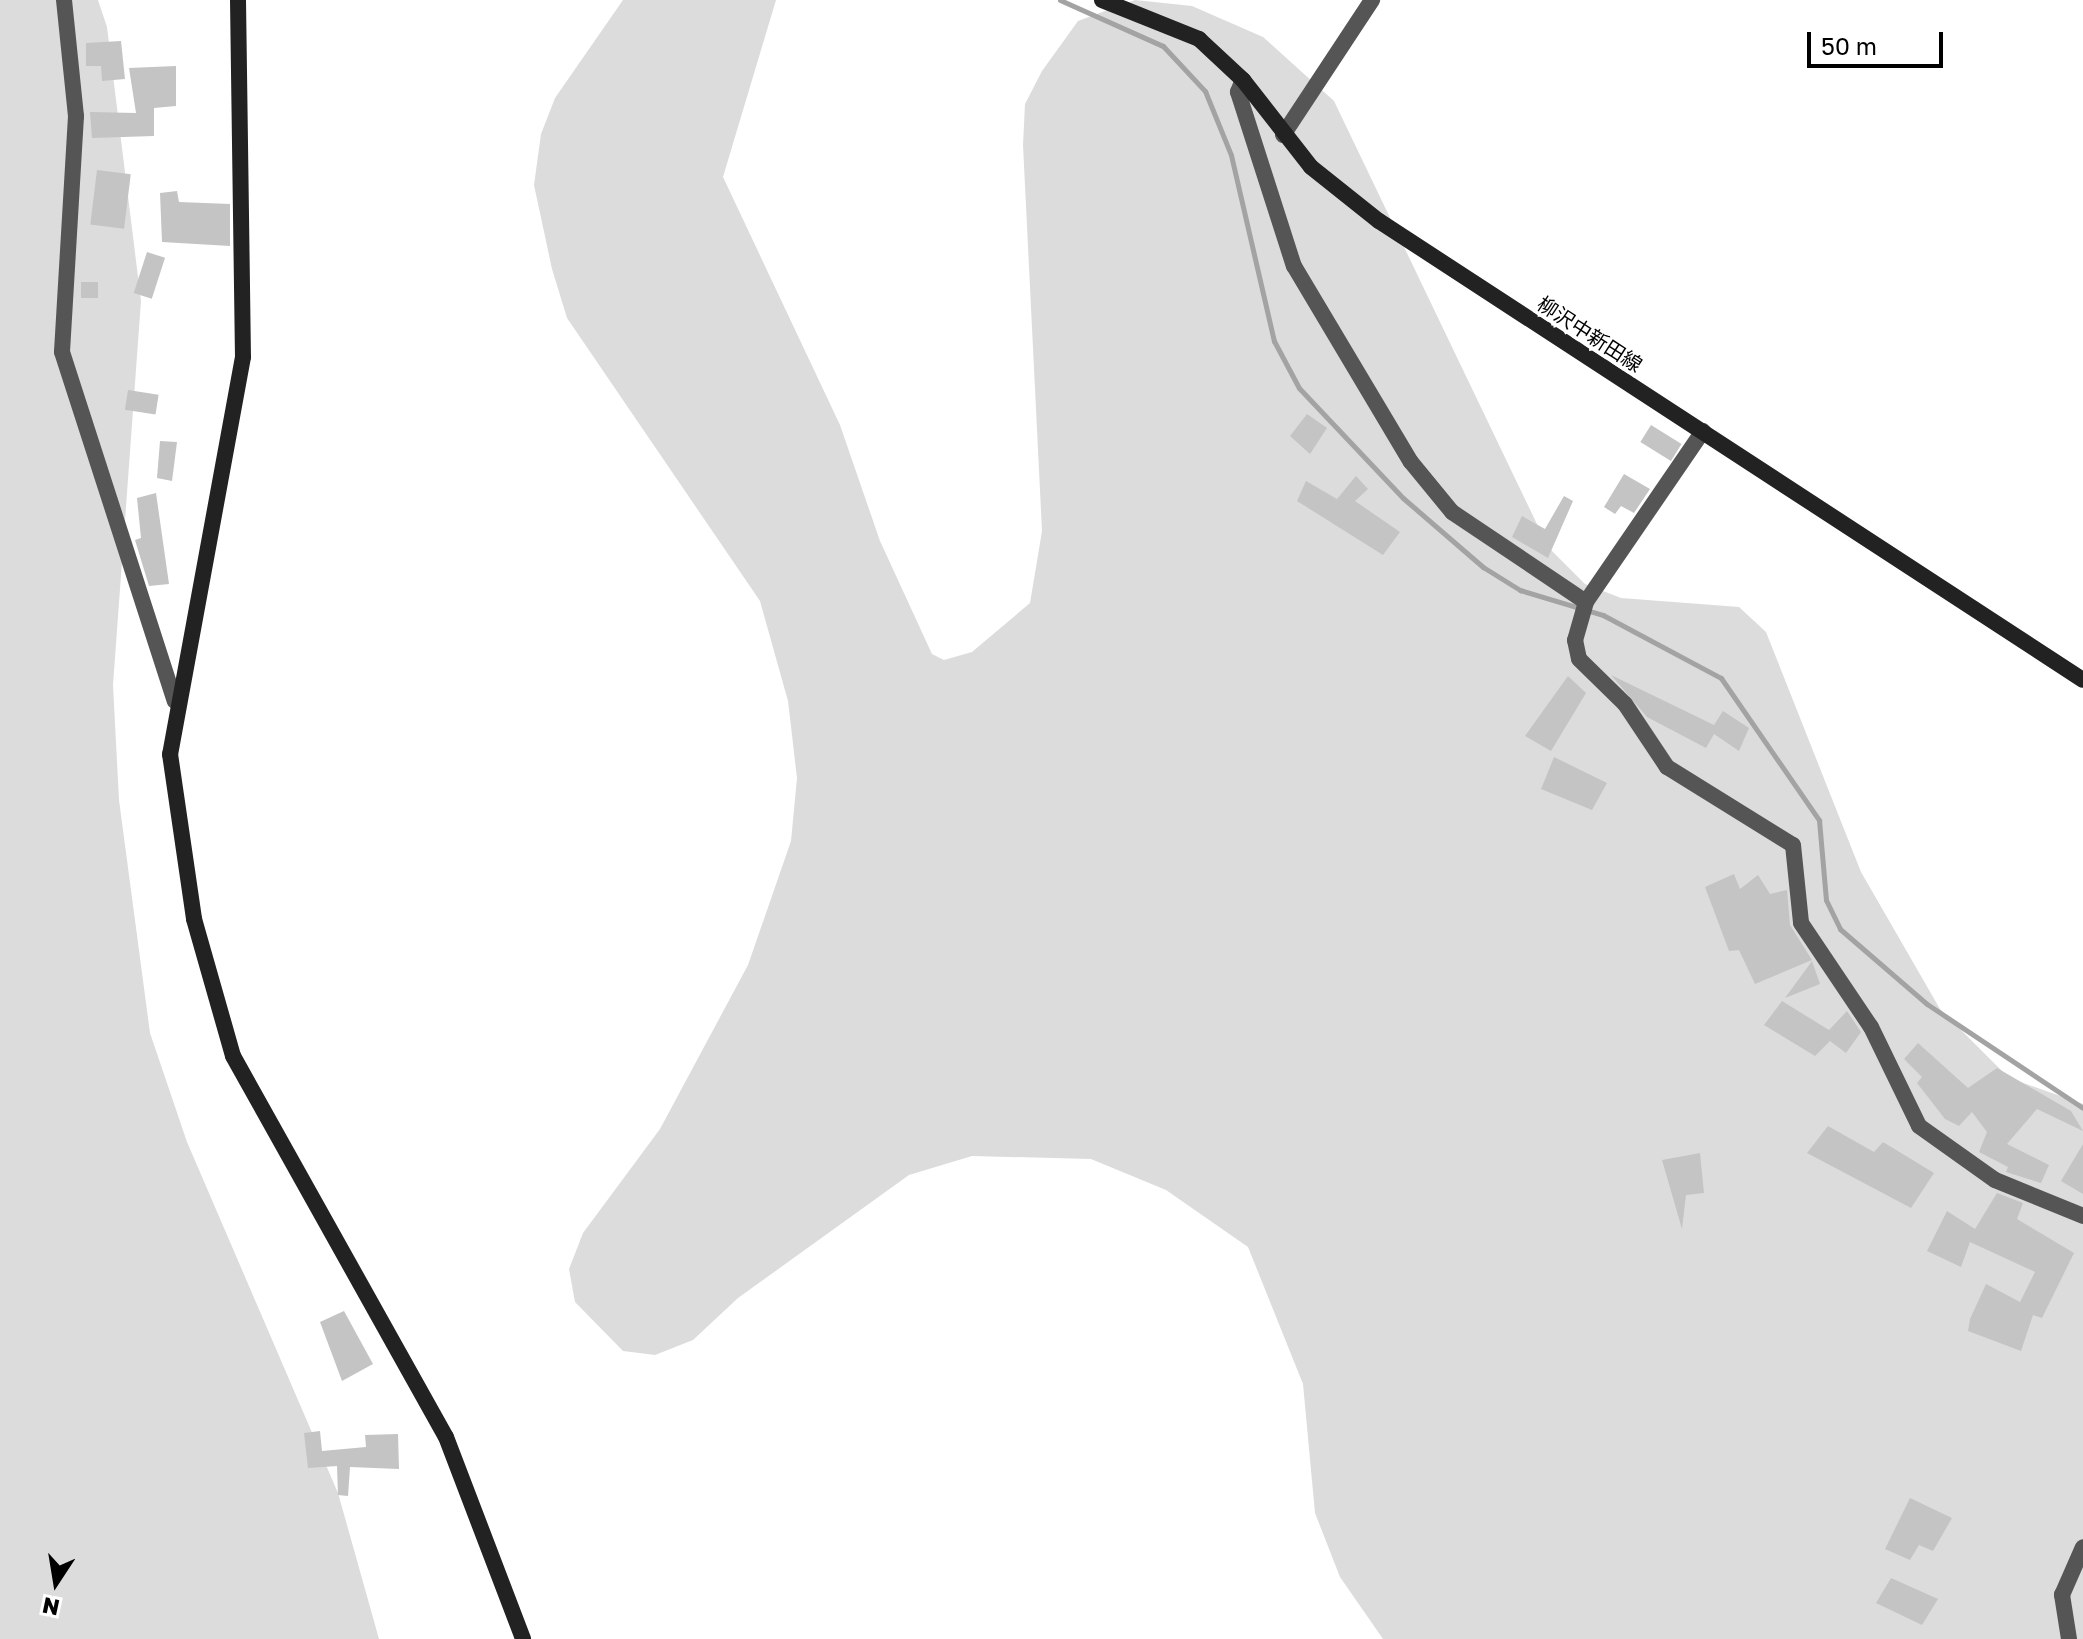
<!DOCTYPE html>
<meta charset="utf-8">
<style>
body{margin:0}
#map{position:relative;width:2083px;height:1639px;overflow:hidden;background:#fff;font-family:"Golos Text","Noto Sans JP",sans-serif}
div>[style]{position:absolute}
.green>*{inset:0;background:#dcdcdc}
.stream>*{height:5px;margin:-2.5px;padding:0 2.5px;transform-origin:2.5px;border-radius:2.5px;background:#a3a3a3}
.building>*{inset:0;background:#c4c4c4;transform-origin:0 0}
.street>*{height:16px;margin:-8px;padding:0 8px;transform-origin:8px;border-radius:8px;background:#555}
.secondary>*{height:16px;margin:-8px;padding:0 8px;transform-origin:8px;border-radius:8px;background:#222}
span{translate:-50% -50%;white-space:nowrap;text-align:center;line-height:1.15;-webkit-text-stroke:7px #fff;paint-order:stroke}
.street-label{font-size:20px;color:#000}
.north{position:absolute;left:16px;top:1543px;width:80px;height:80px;-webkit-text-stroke:6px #fff;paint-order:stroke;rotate:192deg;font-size:22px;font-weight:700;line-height:32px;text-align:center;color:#000}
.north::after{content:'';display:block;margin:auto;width:28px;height:36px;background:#000;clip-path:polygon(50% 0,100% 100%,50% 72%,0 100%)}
.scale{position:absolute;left:1807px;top:32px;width:136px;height:36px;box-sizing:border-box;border:4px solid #000;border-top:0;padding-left:10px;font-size:24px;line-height:28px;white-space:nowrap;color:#000;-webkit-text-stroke:6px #fff;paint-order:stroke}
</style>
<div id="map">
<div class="green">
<i style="clip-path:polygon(0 0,98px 0,107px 27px,141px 301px,113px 685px,119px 800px,150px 1033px,187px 1142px,338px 1493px,379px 1639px,0 1639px)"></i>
<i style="clip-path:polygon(623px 0,776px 0,723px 177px,840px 425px,880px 541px,932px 654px,944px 660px,972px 652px,1030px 603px,1042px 531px,1023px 145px,1025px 104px,1042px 71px,1078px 21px,1135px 0,1192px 6px,1263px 37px,1334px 101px,1548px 547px,1585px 584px,1621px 598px,1739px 607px,1766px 632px,1861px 872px,1940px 1009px,2009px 1078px,2083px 1104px,2083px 1639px,1383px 1639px,1340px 1577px,1315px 1513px,1303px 1384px,1248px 1247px,1166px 1190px,1091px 1159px,972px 1156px,909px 1175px,738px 1298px,693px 1340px,655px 1355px,623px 1351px,575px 1302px,569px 1269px,583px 1233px,660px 1129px,748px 965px,791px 841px,797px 778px,788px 701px,760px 601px,567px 318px,552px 269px,534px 185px,541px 134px,555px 98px)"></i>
</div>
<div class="stream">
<i style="left:1060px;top:0;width:113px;rotate:24.1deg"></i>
<i style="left:1163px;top:46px;width:62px;rotate:47deg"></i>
<i style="left:1205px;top:91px;width:69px;rotate:67.9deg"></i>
<i style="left:1231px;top:155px;width:191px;rotate:77deg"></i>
<i style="left:1274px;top:341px;width:53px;rotate:62deg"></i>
<i style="left:1299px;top:388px;width:151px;rotate:46.6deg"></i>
<i style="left:1403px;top:498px;width:106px;rotate:40.8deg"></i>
<i style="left:1483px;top:567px;width:44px;rotate:31.9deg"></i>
<i style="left:1520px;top:590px;width:87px;rotate:16.8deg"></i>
<i style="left:1603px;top:615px;width:134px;rotate:28.1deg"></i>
<i style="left:1721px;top:678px;width:173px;rotate:55.4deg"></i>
<i style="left:1819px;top:820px;width:80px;rotate:85deg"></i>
<i style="left:1826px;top:900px;width:32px;rotate:64deg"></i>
<i style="left:1840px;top:929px;width:115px;rotate:40.8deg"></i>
<i style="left:1927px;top:1004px;width:187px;rotate:33.7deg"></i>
</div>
<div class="building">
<i style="clip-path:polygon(121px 41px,125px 79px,102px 81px,101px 66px,86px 66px,86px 43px)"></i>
<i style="clip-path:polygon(176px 66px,176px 106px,154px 108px,154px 136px,92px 138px,90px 112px,136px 113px,129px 68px)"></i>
<i style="left:97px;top:170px;width:34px;height:55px;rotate:7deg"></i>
<i style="clip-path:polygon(177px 191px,179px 202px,230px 204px,230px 246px,162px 242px,160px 193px)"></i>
<i style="left:147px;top:252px;width:19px;height:43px;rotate:18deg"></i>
<i style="left:81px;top:282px;width:17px;height:16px"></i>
<i style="left:128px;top:390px;width:31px;height:20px;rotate:9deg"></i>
<i style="clip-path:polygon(1307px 414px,1327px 428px,1310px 454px,1290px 436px)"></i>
<i style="left:1651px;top:425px;width:36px;height:20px;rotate:32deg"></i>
<i style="clip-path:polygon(160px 441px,177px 442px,172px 481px,157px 478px)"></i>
<i style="clip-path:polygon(1624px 474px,1650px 489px,1634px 513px,1621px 506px,1615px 514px,1604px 507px)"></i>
<i style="clip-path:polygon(1356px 476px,1368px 489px,1355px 501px,1400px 532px,1383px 555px,1297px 501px,1306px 481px,1337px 499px)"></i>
<i style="clip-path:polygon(156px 493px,169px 584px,149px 586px,135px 540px,141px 538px,137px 498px)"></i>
<i style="clip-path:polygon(1564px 496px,1573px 501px,1548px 558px,1512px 537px,1522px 516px,1545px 529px)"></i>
<i style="clip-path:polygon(1611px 675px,1714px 725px,1723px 711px,1749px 728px,1739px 751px,1714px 734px,1706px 748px,1647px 717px)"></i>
<i style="clip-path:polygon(1568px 676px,1586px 693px,1551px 751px,1525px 736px)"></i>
<i style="clip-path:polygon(1554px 757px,1607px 783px,1592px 810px,1541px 789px)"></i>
<i style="clip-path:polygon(1734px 874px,1740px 889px,1758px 875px,1770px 894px,1787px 890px,1790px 925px,1812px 960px,1755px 984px,1739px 950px,1729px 951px,1705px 887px)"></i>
<i style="clip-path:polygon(1812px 961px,1820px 984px,1785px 998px)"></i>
<i style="clip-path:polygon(1782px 1001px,1829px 1030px,1847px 1011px,1861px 1032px,1846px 1053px,1830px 1041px,1815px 1056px,1764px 1025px)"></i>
<i style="clip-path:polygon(1918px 1043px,1968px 1088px,1997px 1068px,2071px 1111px,2083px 1131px,2037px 1109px,2007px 1144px,2049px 1165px,2041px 1183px,2006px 1172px,2008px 1167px,1979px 1152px,1987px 1132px,1972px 1112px,1959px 1126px,1945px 1119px,1917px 1083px,1922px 1077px,1904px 1059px)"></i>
<i style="clip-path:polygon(1828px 1126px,1874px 1152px,1883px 1142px,1934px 1173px,1911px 1208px,1807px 1153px)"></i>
<i style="clip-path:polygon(2083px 1144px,2083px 1194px,2061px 1181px)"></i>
<i style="clip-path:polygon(1700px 1153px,1704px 1193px,1686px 1195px,1682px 1229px,1662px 1160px)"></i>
<i style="clip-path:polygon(1997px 1193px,2023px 1203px,2017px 1219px,2074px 1253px,2042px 1318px,2033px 1315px,2021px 1351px,1968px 1331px,1970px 1319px,1986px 1284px,2020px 1302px,2035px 1272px,1970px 1242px,1961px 1267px,1927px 1251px,1947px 1211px,1975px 1229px)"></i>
<i style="clip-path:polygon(344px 1311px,373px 1364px,342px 1381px,320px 1322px)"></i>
<i style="clip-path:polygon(320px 1431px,322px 1451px,366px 1447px,365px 1435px,398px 1434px,399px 1469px,350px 1467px,348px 1496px,338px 1495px,337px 1466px,308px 1468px,304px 1433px)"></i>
<i style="clip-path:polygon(1910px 1498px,1952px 1518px,1933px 1551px,1919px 1545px,1910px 1560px,1885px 1549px)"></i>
<i style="clip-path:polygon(1891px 1578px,1938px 1599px,1922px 1625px,1876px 1603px)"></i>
</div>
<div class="street">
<i style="left:64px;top:0;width:117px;rotate:84.1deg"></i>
<i style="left:76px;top:116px;width:236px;rotate:93.4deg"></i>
<i style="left:62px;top:352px;width:367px;rotate:72.1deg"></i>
<i style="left:1243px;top:80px;width:13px;rotate:113deg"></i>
<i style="left:1238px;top:92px;width:183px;rotate:72.2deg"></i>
<i style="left:1294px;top:266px;width:228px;rotate:59.2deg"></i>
<i style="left:1411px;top:462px;width:65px;rotate:50.6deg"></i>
<i style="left:1452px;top:512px;width:161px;rotate:33.9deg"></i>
<i style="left:1283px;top:135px;width:162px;rotate:-56.6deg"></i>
<i style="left:1703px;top:431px;width:207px;rotate:124.4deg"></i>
<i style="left:1586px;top:602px;width:40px;rotate:106deg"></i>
<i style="left:1575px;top:640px;width:19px;rotate:78deg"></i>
<i style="left:1579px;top:659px;width:64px;rotate:44.4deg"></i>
<i style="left:1625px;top:704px;width:76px;rotate:56.3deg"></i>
<i style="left:1667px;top:767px;width:148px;rotate:31.8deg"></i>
<i style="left:1793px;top:845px;width:78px;rotate:84.1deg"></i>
<i style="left:1801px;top:923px;width:125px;rotate:56.1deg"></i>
<i style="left:1871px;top:1027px;width:110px;rotate:64.1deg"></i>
<i style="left:1919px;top:1126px;width:93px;rotate:35.4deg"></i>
<i style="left:1995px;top:1180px;width:95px;rotate:22.2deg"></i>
<i style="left:2069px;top:1639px;width:45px;rotate:-99deg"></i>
<i style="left:2062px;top:1595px;width:52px;rotate:-66.4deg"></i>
</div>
<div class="secondary">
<i style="left:238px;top:0;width:357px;rotate:89.2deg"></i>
<i style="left:243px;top:357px;width:404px;rotate:100.4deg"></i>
<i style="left:170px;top:754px;width:167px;rotate:81.7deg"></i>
<i style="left:194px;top:919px;width:142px;rotate:74.1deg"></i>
<i style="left:233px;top:1056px;width:436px;rotate:60.8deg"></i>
<i style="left:446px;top:1437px;width:216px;rotate:69.1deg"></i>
<i style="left:1102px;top:0;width:105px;rotate:21.9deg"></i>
<i style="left:1199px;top:39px;width:60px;rotate:43deg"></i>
<i style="left:1243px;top:80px;width:110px;rotate:52deg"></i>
<i style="left:1311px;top:167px;width:87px;rotate:38.5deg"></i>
<i style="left:1379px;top:221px;width:840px;rotate:33.1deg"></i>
</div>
<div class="street-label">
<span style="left:1590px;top:334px;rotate:33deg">柳沢中新田線</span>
</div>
<div class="north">N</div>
<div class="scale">50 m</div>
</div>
